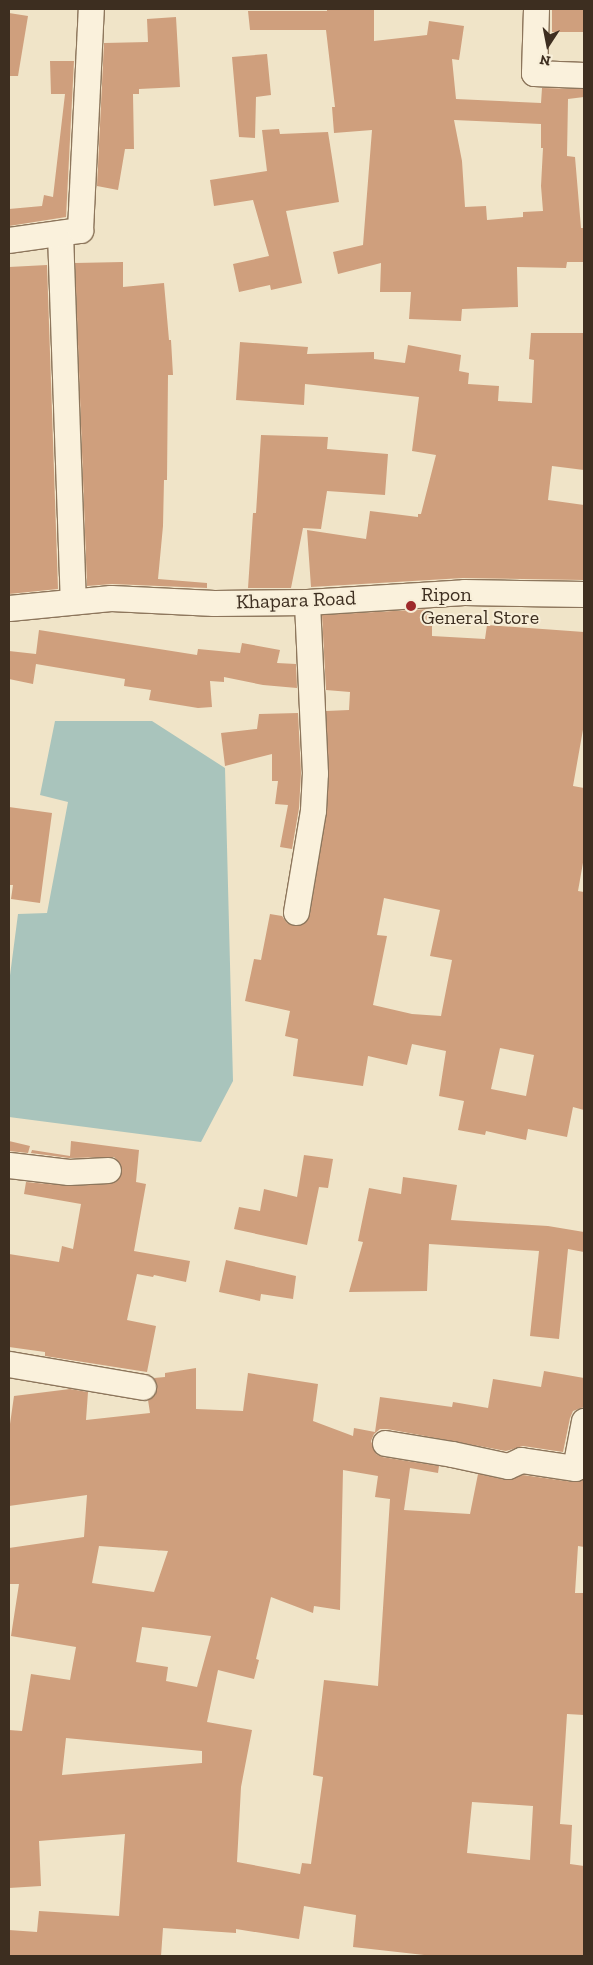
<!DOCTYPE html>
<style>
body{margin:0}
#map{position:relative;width:593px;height:1965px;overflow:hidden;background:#f0e4c8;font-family:"Zilla Slab",serif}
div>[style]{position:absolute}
.water>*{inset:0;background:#a9c4bc}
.building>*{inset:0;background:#cf9f7d;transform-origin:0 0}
.roads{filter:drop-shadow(1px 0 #8d765c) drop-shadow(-1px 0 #8d765c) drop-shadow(0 1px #8d765c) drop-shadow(0 -1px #8d765c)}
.street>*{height:25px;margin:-12.5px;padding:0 12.5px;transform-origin:12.5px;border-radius:12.5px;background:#faf1dc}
.dots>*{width:14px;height:14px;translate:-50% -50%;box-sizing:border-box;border:2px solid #f7eed8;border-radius:50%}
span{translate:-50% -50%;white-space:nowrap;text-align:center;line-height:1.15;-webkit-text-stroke:4px #f7eed8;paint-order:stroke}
.poi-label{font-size:20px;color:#3d2e20}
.left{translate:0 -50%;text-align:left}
.street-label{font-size:20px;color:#3d2e20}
.frame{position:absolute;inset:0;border:10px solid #3d2e20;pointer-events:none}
.north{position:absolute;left:523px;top:20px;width:50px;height:50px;-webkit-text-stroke:4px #f7eed8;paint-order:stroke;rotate:191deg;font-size:14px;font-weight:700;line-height:20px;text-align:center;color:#3d2e20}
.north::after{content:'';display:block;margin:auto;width:18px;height:22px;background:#3d2e20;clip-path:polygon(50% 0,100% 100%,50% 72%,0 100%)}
</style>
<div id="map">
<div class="water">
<i style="clip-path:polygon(55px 721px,152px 721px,225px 768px,233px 1081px,201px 1142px,9px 1117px,9px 983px,18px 914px,47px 913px,68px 802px,40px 795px)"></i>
</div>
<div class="building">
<i style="clip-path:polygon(evenodd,374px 9px,374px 41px,427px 35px,429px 21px,464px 26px,459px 60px,452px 59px,456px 99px,541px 103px,542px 88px,584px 89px,584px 97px,568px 99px,567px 156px,575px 157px,581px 228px,584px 228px,584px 262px,567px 262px,566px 268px,517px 267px,518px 307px,462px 309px,461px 321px,409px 319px,411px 292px,380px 292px,381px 263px,338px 274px,333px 252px,363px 245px,372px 130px,334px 133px,332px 107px,335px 107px,326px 30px,250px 30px,248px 11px,327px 11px,327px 10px,374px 9px,454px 120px,541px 124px,541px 148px,543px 148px,541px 186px,543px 211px,523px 212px,523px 217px,487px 220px,486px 206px,465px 207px,462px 161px,454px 120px)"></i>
<i style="left:552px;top:9px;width:32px;height:23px"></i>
<i style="clip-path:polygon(9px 13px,28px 16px,18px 76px,9px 76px)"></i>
<i style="clip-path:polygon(176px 17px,180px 87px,139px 89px,139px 94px,133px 94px,134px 149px,125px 149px,118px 190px,97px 186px,104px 43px,148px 42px,147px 19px)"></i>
<i style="clip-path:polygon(267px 54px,271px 95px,256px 97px,255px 138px,239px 137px,232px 57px)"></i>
<i style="clip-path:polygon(50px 61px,74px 61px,66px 217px,9px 226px,9px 209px,42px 206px,44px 195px,53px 197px,65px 94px,51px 94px)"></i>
<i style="clip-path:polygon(279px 129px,280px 134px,328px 132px,339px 202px,286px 211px,302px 283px,271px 290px,270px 285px,239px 292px,233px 264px,269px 256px,253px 200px,214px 206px,210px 180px,267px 171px,262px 130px)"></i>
<i style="clip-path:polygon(123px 262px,123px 287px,164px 283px,169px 340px,171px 340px,173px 375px,168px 375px,167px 480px,164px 480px,163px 526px,158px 579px,207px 583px,207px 588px,112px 584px,87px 586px,75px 263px)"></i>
<i style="clip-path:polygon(47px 265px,58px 589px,9px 594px,9px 267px)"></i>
<i style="clip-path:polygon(531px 333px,584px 333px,584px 470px,552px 466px,548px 500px,584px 505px,584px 580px,463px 578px,311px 587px,307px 530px,366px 539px,370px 511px,418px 517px,418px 514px,421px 514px,436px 455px,412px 451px,419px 397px,305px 384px,304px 405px,236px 400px,240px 342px,308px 347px,307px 354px,374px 352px,374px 359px,405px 363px,408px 345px,461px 355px,459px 371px,469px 373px,468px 384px,499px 386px,498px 401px,532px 403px,534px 360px,529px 359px)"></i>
<i style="clip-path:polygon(261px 435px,328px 437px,327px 449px,388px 454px,385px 495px,327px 491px,321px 529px,303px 528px,291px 588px,248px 588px,253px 513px,256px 513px)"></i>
<i style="clip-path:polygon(evenodd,429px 609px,427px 625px,432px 626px,432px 636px,485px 639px,487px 625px,584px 632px,584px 724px,573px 786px,584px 788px,584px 857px,578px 891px,584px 892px,584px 1110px,573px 1107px,567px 1137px,528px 1129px,526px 1140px,486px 1131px,485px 1135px,458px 1130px,464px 1101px,439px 1096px,446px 1051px,412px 1044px,407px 1065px,368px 1056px,363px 1086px,293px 1076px,298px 1039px,285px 1036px,290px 1011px,245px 1001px,254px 959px,261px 960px,270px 914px,282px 916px,287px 923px,294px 926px,307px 921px,310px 914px,327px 811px,329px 772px,326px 711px,349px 710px,350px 692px,326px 690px,322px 615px,429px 609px,384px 898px,440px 910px,430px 956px,452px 960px,441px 1016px,412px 1014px,373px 1005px,387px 936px,377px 935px,384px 898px,429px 609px,500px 1048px,534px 1055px,526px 1096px,491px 1089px,500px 1048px)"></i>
<i style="clip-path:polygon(39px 630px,197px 655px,198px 649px,240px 653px,242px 643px,280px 650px,277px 663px,296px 664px,297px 688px,263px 685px,224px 677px,224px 682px,210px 681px,212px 707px,198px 708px,149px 700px,151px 690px,124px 686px,125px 679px,36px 664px,33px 684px,9px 679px,9px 651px,36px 654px)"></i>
<i style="clip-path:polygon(298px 713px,301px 773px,299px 808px,292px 849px,280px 847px,288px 805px,275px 804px,278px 781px,272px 781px,272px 754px,225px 766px,221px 733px,257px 729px,259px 714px)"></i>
<i style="clip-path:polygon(9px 807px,52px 813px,40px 903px,11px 899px,13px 885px,9px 885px)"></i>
<i style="clip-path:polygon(9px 1141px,30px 1146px,28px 1153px,9px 1151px)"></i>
<i style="clip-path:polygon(71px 1141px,139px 1150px,136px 1182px,146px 1184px,134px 1251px,190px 1261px,186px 1282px,154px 1275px,153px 1277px,137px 1274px,127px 1320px,156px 1326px,147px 1372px,45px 1356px,45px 1352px,9px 1347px,9px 1254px,59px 1262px,62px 1246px,73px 1249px,81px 1204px,24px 1194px,26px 1182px,70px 1186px,109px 1184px,116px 1182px,121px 1176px,120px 1163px,114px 1157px,69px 1158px,31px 1153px,32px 1150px,70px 1156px)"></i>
<i style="clip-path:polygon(304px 1155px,333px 1159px,328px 1188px,319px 1187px,307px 1245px,234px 1229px,239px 1207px,260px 1211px,264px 1189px,297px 1197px)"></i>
<i style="clip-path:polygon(403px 1177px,457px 1185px,451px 1220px,548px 1226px,584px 1232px,584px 1252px,568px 1249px,559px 1339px,530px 1336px,539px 1251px,429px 1244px,427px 1291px,349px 1292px,363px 1242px,358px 1241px,369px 1188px,401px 1194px)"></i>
<i style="clip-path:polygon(226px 1260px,296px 1276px,293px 1299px,261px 1294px,260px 1301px,219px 1292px)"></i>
<i style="clip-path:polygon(evenodd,196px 1368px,196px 1409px,243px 1411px,248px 1373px,318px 1384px,313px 1421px,353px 1436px,354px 1428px,375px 1432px,380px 1397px,452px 1407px,453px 1402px,488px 1408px,493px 1379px,541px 1387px,544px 1371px,584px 1378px,584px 1407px,573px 1411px,570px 1418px,563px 1452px,523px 1446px,506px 1451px,387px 1429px,380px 1429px,374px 1434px,371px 1441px,376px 1454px,382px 1457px,439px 1466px,438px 1473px,410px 1468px,404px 1510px,470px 1514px,478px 1474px,506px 1480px,523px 1475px,573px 1482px,584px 1479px,584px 1547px,578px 1546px,575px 1593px,584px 1593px,584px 1715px,567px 1714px,560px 1824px,572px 1825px,570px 1864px,584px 1866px,584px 1956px,433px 1956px,353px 1947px,356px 1915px,304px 1906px,299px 1939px,236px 1929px,236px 1933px,163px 1928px,161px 1956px,9px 1956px,9px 1930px,37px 1932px,39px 1911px,119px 1916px,125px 1834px,39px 1841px,41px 1886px,9px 1888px,9px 1730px,22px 1731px,31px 1674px,70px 1680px,76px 1647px,11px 1636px,19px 1584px,9px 1584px,9px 1548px,84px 1537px,87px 1495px,9px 1506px,9px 1431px,14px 1396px,70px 1389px,88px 1392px,86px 1420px,150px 1413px,148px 1400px,154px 1396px,157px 1389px,154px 1378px,165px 1377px,165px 1373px,196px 1368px,343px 1470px,378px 1476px,375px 1497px,390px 1499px,378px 1686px,324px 1680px,313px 1775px,323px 1777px,311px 1864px,302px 1863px,300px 1874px,237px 1862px,241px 1787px,252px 1730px,207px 1722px,218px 1670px,254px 1679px,259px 1660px,256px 1659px,271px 1597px,313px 1613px,314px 1606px,340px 1610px,343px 1470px,196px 1368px,99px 1546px,168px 1551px,154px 1592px,92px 1583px,99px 1546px,196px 1368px,142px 1627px,211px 1636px,197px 1687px,166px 1681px,168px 1667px,136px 1662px,142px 1627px,196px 1368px,66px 1738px,202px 1751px,202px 1763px,62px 1775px,66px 1738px,196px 1368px,472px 1802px,533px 1806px,530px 1860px,467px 1853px,472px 1802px)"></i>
</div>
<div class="roads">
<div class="street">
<i style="left:536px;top:9px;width:64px;rotate:91.8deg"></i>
<i style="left:534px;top:73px;width:50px;rotate:2.3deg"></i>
<i style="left:60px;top:233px;width:368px;rotate:88deg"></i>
<i style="left:9px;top:240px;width:72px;rotate:-8deg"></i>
<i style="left:80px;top:230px;width:221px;rotate:-87.2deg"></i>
<i style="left:9px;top:608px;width:102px;rotate:-5.6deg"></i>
<i style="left:111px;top:598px;width:103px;rotate:2.8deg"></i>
<i style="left:214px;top:603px;width:93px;rotate:-0.6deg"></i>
<i style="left:307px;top:602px;width:157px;rotate:-3.6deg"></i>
<i style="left:464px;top:592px;width:120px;rotate:1deg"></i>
<i style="left:296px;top:912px;width:103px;rotate:-80.5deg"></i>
<i style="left:313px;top:810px;width:37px;rotate:-87deg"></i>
<i style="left:315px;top:773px;width:171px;rotate:-92.7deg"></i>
<i style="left:9px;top:1165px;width:60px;rotate:6.7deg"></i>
<i style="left:69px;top:1172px;width:39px;rotate:-3deg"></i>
<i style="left:9px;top:1364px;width:136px;rotate:9.7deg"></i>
<i style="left:385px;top:1443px;width:68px;rotate:9.3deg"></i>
<i style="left:452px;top:1454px;width:57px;rotate:12.1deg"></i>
<i style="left:508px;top:1466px;width:14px;rotate:-25deg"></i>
<i style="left:521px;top:1460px;width:55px;rotate:8.4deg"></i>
<i style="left:575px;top:1468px;width:48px;rotate:-79.2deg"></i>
</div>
</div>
<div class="dots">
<i style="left:411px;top:606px;background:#9e2a2b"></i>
</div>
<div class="poi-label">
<span class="left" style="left:421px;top:606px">Ripon<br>General Store</span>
</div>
<div class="street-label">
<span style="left:296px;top:600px;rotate:-2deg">Khapara Road</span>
</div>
<div class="frame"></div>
<div class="north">N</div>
</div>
